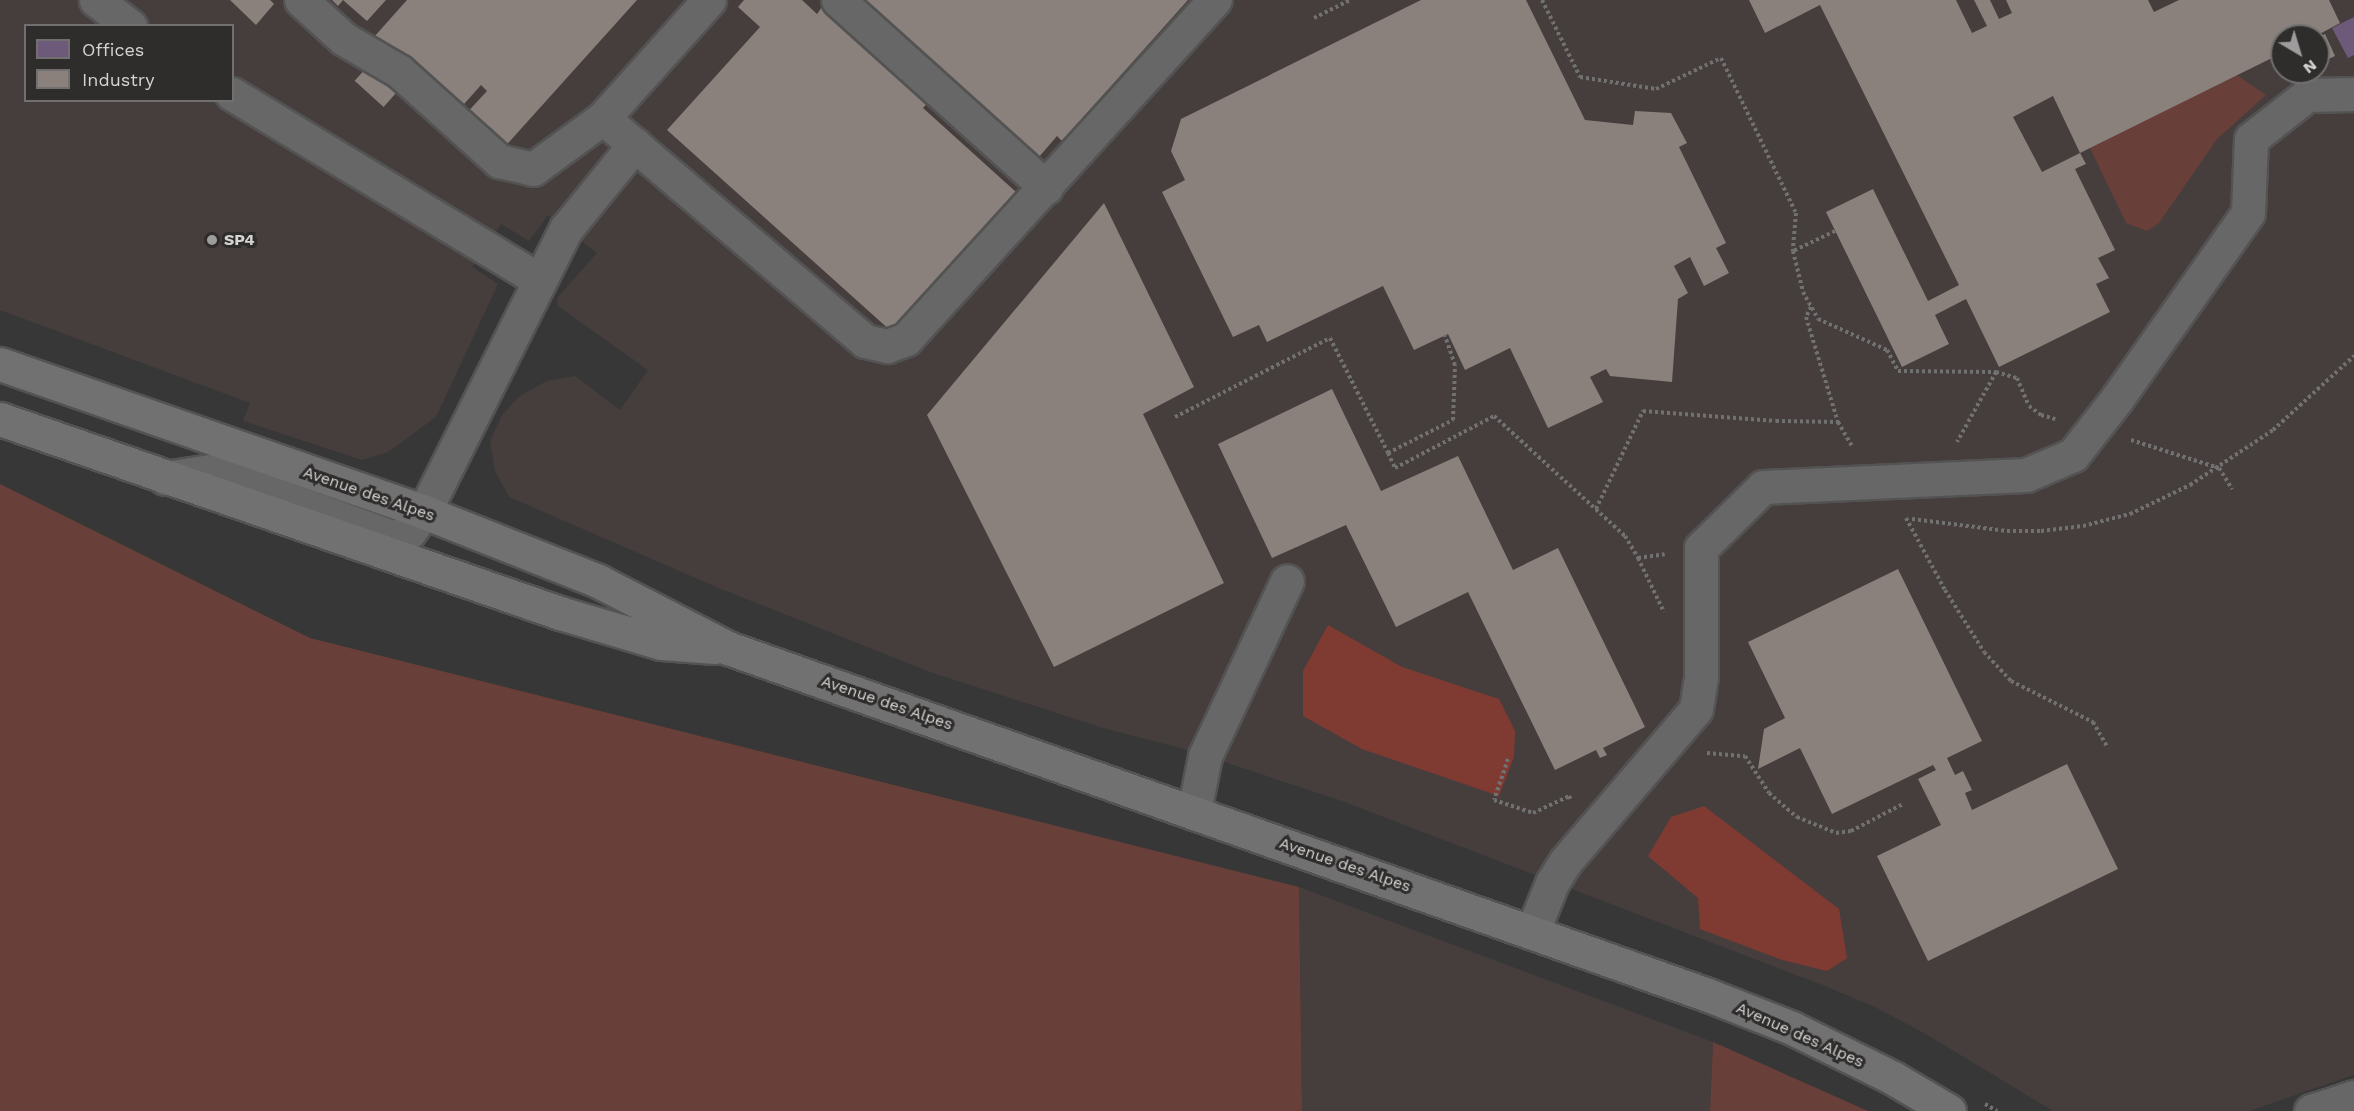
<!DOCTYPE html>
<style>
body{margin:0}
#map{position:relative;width:2354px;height:1111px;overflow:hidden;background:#383737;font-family:"Work Sans",sans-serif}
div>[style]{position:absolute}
.built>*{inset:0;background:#463d3d}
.green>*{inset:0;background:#693f39}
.water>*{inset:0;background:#7f3b32}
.offices>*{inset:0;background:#6d597a}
.industry>*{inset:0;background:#8a817c;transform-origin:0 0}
.path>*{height:4px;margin-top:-2px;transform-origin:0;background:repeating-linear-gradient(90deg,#717171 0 3px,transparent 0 6px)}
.roads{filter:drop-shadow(2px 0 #545353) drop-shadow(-2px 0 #545353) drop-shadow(0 2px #545353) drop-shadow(0 -2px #545353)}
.minor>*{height:33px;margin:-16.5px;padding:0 16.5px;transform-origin:16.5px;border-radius:16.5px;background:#686767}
.major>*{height:33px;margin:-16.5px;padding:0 16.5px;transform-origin:16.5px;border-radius:16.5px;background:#717171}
.dots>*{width:16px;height:16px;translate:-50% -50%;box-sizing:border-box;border:3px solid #2f2c2c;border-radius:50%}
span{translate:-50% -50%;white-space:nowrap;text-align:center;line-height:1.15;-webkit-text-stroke:6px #2f2c2c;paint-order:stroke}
.poi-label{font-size:16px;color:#d5d3d3;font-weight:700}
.left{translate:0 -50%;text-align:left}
.street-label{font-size:16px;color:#d5d3d3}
.legend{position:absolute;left:24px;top:24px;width:210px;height:78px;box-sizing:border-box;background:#2f2c2c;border:2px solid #716f6f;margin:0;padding:8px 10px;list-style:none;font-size:18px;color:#d5d3d3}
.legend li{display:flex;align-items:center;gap:12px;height:30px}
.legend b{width:30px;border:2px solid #716f6f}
.north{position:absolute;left:2270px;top:24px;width:60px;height:60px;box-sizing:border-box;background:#2f2c2c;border:2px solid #716f6f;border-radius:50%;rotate:142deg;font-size:16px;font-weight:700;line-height:24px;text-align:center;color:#d5d3d3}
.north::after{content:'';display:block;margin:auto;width:21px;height:27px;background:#9e9c9c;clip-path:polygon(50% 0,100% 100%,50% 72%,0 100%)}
</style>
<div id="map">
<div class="built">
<i style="clip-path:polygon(evenodd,0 0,2354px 0,2354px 1075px,2249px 1111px,2053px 1111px,1924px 1033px,1875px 1007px,1820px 984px,1342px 801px,1188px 750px,1103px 728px,933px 673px,721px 589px,509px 497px,495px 471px,490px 441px,502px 415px,521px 395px,547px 381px,575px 376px,620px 410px,648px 370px,558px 306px,557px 298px,597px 253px,548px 215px,529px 241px,501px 224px,472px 267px,498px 284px,436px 417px,388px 452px,362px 460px,243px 421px,250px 403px,0 310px,0 0,26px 26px,232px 26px,232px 100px,26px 100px,26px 26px,0 0,2282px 36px,2318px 36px,2318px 72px,2282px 72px,2282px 36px)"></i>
<i style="clip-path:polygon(1299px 887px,1713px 1042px,1710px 1111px,1302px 1111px)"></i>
</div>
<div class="green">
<i style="clip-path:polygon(2237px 75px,2266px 95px,2217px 139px,2159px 223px,2147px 231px,2126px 223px,2090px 148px)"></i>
<i style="clip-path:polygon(0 484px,310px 638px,1299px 887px,1302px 1111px,0 1111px)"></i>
<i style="clip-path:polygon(1713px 1042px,1868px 1111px,1710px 1111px)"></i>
</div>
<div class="water">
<i style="clip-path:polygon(1328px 625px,1402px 667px,1499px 699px,1515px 731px,1514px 757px,1499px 796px,1362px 749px,1303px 716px,1303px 671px)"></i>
<i style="clip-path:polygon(1704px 806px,1839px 909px,1847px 958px,1827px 971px,1782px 960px,1700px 929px,1698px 898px,1648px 856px,1671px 817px)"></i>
</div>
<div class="offices">
<i style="clip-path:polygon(2354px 17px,2354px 55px,2348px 58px,2332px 28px)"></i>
</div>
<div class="industry">
<i style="clip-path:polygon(230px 0,270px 0,274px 4px,256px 25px)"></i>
<i style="clip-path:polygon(332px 0,386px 0,367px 21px,343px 0,338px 6px)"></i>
<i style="clip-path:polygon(407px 0,637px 0,501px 151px,463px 117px,487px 91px,481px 85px,457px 112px,374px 37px)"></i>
<i style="clip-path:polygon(744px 0,802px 0,817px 14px,824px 4px,931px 99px,923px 108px,1016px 192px,892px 332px,667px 130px,760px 27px,738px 7px)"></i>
<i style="clip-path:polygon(863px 0,1188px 0,1062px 141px,1057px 136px,1039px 157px)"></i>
<i style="clip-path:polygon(1421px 0,1526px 0,1585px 120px,1633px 125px,1635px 111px,1671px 113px,1687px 143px,1679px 147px,1726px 243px,1716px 248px,1729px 273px,1704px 286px,1690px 257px,1674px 266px,1688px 293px,1678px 299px,1672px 382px,1610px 376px,1606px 369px,1590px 377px,1603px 402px,1548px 428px,1510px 348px,1465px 370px,1448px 334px,1414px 350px,1383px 286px,1267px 342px,1259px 325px,1233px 337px,1162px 192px,1185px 180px,1171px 151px,1181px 119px)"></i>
<i style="clip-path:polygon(1749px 0,1956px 0,1972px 33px,1987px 26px,1974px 0,1990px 0,1999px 19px,2012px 13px,2006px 0,2148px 0,2154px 12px,2179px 0,2329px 0,2340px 23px,2316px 36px,2282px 36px,2282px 53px,2080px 153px,2053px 96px,2013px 117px,2042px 172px,2080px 153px,2086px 164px,2075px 169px,2115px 250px,2098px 258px,2109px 278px,2096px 284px,2110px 312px,1999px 367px,1966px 299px,1935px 315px,1949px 344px,1902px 367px,1826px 212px,1873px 189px,1928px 301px,1959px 285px,1820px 5px,1765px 33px)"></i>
<i style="clip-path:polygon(2325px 34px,2335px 56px,2318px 64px,2318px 38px)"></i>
<i style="left:368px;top:66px;width:39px;height:20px;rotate:42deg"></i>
<i style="clip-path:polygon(1104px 203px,1194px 387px,1143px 414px,1224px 583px,1054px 667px,927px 415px)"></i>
<i style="clip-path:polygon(1332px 389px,1381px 491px,1458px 456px,1513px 570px,1558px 548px,1645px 727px,1603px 748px,1607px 755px,1600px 758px,1596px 750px,1555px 770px,1468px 592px,1396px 627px,1346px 525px,1272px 558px,1218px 444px)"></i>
<i style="clip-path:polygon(1898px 569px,1982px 741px,1947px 758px,1955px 775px,1963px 771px,1972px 790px,1965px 793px,1972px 810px,2067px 764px,2118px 869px,1928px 961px,1877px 856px,1941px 825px,1918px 779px,1936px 770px,1933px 765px,1832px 814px,1800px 748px,1758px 769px,1764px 729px,1785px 718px,1748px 642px)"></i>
</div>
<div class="path">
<i style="left:1542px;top:0;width:86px;rotate:63.7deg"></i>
<i style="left:1580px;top:77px;width:77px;rotate:9deg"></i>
<i style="left:1656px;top:89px;width:72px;rotate:-25.5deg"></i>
<i style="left:1721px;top:58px;width:172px;rotate:64.2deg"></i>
<i style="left:1796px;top:213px;width:38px;rotate:95deg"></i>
<i style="left:1314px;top:18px;width:40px;rotate:-26.6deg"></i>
<i style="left:1835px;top:231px;width:47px;rotate:154.5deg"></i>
<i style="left:1793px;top:251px;width:42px;rotate:76.3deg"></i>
<i style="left:1803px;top:292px;width:31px;rotate:61deg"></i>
<i style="left:1818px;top:319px;width:76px;rotate:24.2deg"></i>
<i style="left:1887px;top:350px;width:24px;rotate:62deg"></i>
<i style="left:1898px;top:371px;width:98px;rotate:0.6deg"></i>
<i style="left:1996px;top:372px;width:80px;rotate:119.1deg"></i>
<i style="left:1811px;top:307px;width:11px;rotate:117deg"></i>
<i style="left:1806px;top:317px;width:110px;rotate:73.1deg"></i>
<i style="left:1996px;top:372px;width:22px;rotate:16deg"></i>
<i style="left:2017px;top:378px;width:30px;rotate:67deg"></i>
<i style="left:2029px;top:406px;width:15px;rotate:37deg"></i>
<i style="left:2041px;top:415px;width:15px;rotate:16deg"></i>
<i style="left:1175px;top:417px;width:174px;rotate:-27deg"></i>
<i style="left:1330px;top:338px;width:129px;rotate:63.2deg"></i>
<i style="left:1388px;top:453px;width:73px;rotate:-26.9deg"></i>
<i style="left:1453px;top:420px;width:55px;rotate:-87.9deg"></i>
<i style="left:1455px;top:365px;width:31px;rotate:-109deg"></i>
<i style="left:2131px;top:440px;width:92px;rotate:17.7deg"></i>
<i style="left:2219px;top:468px;width:25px;rotate:58deg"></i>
<i style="left:1388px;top:453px;width:17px;rotate:65deg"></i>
<i style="left:1395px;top:468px;width:112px;rotate:-27.7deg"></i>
<i style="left:1494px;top:416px;width:178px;rotate:42.5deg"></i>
<i style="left:1625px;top:536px;width:26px;rotate:59deg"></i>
<i style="left:1638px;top:558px;width:27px;rotate:-8deg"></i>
<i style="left:1596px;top:509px;width:109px;rotate:-64.4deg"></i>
<i style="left:1643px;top:411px;width:133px;rotate:4.3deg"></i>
<i style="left:1776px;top:421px;width:62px;rotate:0.9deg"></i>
<i style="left:1838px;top:422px;width:28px;rotate:60deg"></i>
<i style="left:1906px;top:518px;width:82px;rotate:61.6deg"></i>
<i style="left:1945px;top:590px;width:73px;rotate:57.8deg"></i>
<i style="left:1984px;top:652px;width:40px;rotate:47deg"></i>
<i style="left:2011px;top:681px;width:92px;rotate:26.6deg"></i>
<i style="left:2093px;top:722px;width:30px;rotate:60deg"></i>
<i style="left:1912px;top:519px;width:96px;rotate:7.2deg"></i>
<i style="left:2007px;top:531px;width:34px"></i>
<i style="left:2041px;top:531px;width:42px;rotate:-6.8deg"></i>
<i style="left:2083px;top:526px;width:49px;rotate:-14.3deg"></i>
<i style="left:2130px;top:514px;width:67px;rotate:-25.8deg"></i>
<i style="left:2190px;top:485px;width:100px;rotate:-33.5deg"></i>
<i style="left:2273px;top:430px;width:110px;rotate:-42.4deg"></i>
<i style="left:1638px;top:558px;width:60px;rotate:64.3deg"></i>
<i style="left:1707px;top:753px;width:38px;rotate:5deg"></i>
<i style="left:1745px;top:756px;width:44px;rotate:57deg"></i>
<i style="left:1769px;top:793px;width:37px;rotate:41deg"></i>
<i style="left:1797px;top:817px;width:42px;rotate:22.3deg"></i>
<i style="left:1836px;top:833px;width:15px;rotate:-8deg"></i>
<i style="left:1851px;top:831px;width:59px;rotate:-27.4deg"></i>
<i style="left:1508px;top:759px;width:43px;rotate:108.9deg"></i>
<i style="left:1494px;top:800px;width:41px;rotate:18.4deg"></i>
<i style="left:1533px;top:813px;width:40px;rotate:-25deg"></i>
<i style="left:1569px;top:796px;width:4px;rotate:63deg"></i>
<i style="left:1985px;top:1104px;width:14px;rotate:30deg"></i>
</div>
<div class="roads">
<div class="minor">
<i style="left:96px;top:0;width:43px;rotate:37.4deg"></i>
<i style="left:301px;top:0;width:58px;rotate:42.2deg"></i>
<i style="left:344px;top:39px;width:64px;rotate:30.2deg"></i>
<i style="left:399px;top:71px;width:135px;rotate:42deg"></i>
<i style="left:499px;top:161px;width:35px;rotate:13deg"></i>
<i style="left:533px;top:169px;width:87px;rotate:-36.1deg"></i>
<i style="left:709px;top:0;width:159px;rotate:131.9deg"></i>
<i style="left:603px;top:118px;width:344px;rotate:40.4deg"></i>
<i style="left:865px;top:341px;width:23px;rotate:13deg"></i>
<i style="left:887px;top:346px;width:20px;rotate:-20deg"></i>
<i style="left:906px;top:339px;width:459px;rotate:-47.7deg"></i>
<i style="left:838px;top:0;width:280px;rotate:42deg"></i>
<i style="left:232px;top:94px;width:359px;rotate:31.2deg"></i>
<i style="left:165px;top:478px;width:46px;rotate:-8.8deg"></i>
<i style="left:210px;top:471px;width:194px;rotate:19.9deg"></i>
<i style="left:392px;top:537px;width:18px;rotate:-16deg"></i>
<i style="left:409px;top:532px;width:25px;rotate:-53deg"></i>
<i style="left:424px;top:512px;width:317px;rotate:-63.4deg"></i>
<i style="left:566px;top:229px;width:109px;rotate:-50.9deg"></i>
<i style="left:1194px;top:812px;width:57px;rotate:-78.9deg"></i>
<i style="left:1205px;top:756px;width:193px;rotate:-64.9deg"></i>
<i style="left:1533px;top:930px;width:51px;rotate:-68deg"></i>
<i style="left:1552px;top:883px;width:25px;rotate:-58deg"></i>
<i style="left:1565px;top:862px;width:201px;rotate:-49.4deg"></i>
<i style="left:1696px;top:709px;width:33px;rotate:-81deg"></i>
<i style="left:1701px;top:676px;width:128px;rotate:-90deg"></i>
<i style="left:1701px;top:548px;width:87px;rotate:-44.5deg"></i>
<i style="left:1763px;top:487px;width:263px;rotate:-2.6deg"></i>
<i style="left:2026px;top:475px;width:51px;rotate:-23.1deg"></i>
<i style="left:2073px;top:455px;width:70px;rotate:-52deg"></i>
<i style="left:2116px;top:400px;width:229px;rotate:-54.8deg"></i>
<i style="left:2248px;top:213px;width:74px;rotate:-87.7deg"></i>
<i style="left:2251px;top:139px;width:71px;rotate:-38.2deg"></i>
<i style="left:2307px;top:95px;width:47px;rotate:-1.2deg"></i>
<i style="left:2311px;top:1111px;width:45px;rotate:-18deg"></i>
</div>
<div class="major">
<i style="left:0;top:364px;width:449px;rotate:19.2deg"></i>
<i style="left:424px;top:512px;width:187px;rotate:21.6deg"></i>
<i style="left:598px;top:581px;width:146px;rotate:27.3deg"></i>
<i style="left:728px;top:648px;width:1040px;rotate:19.5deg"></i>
<i style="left:1708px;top:995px;width:90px;rotate:21.4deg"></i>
<i style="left:1792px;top:1028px;width:113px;rotate:26.3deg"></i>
<i style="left:1893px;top:1078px;width:65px;rotate:30.5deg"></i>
<i style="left:0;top:419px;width:593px;rotate:19.11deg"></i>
<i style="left:560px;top:613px;width:105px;rotate:16.5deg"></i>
<i style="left:661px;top:643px;width:54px;rotate:4.2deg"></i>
</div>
</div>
<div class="dots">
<i style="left:212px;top:240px;background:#9e9c9c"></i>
</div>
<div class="poi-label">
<span class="left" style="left:224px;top:240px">SP4</span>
</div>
<div class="street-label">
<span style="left:369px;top:494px;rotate:19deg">Avenue des Alpes</span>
<span style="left:887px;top:703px;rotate:19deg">Avenue des Alpes</span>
<span style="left:1345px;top:865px;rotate:19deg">Avenue des Alpes</span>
<span style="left:1800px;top:1035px;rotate:24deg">Avenue des Alpes</span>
</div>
<ul class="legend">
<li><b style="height:16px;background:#6d597a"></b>Offices</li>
<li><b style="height:16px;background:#8a817c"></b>Industry</li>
</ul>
<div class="north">N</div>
</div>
